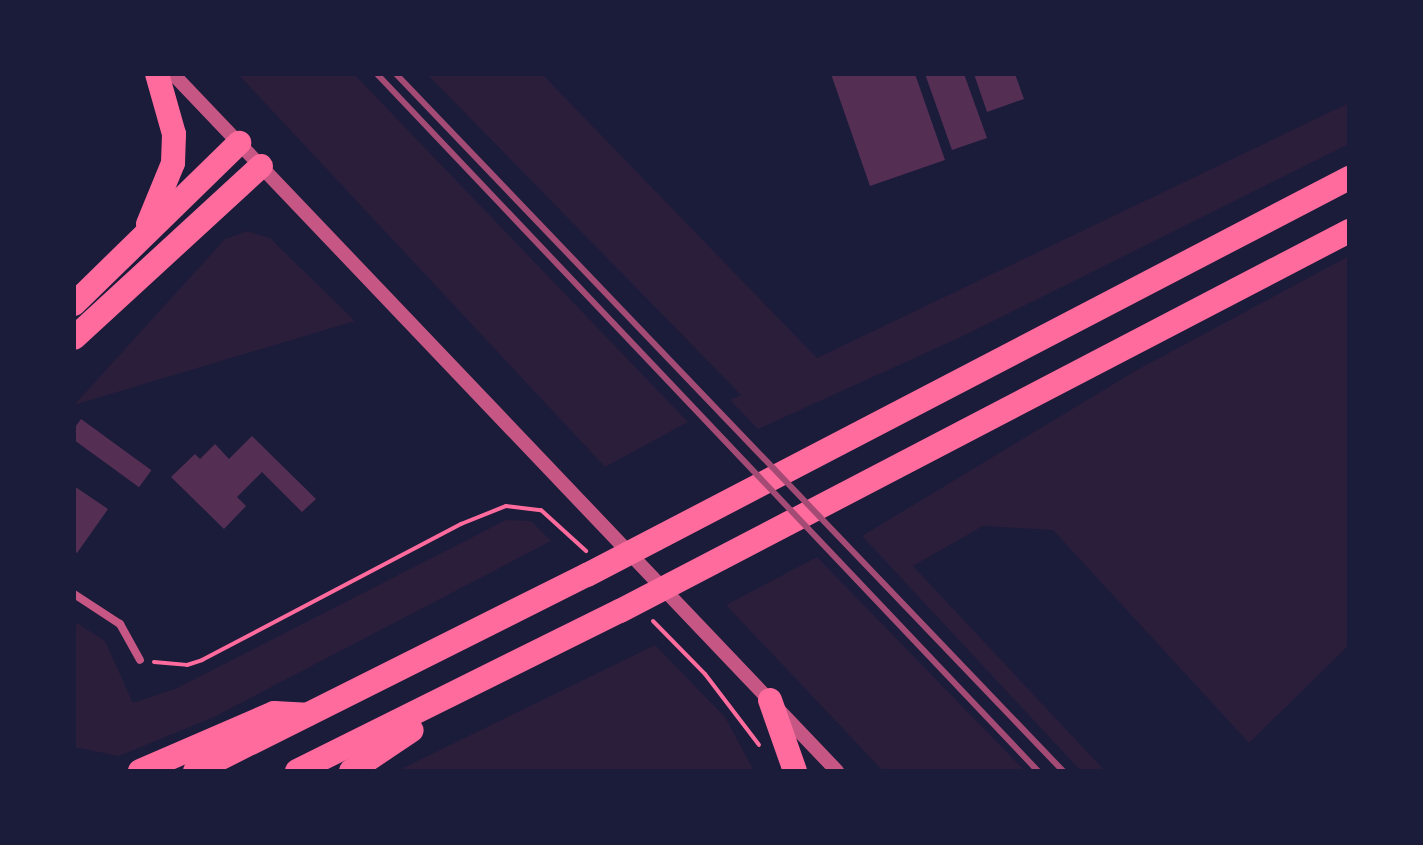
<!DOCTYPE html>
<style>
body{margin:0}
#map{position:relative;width:1423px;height:845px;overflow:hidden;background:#1b1b3a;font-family:Arial,sans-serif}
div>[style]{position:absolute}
.green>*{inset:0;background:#2a1e3b}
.building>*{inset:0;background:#542f53;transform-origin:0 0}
.path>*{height:4px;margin:-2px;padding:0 2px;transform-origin:2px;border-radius:2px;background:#ff6b9d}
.minor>*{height:8px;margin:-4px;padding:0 4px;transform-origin:4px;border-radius:4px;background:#c65784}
.tertiary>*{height:14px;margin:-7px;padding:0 7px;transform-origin:7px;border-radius:7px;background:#c65784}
.motorway>*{height:24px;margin:-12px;padding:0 12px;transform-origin:12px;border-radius:12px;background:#ff6b9d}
.rail>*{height:6px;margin:-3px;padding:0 3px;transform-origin:3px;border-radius:3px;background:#a44b75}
span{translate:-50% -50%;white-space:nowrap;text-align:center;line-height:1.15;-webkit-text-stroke:6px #1b1b3a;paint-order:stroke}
.frame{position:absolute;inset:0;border:76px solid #1b1b3a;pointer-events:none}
</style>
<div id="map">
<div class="green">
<i style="clip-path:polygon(238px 74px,354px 74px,688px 422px,605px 467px)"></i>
<i style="clip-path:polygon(427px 74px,542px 74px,817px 358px,1349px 103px,1349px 144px,961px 337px,758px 429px,730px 400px,741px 395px)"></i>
<i style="clip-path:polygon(247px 231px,270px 238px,355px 321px,74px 405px,225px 239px)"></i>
<i style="clip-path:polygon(1349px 256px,1349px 645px,1249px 743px,1053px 530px,983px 526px,913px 566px,1105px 771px,1081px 771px,862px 536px,1135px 371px)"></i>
<i style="clip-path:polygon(506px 520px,531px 521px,551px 541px,214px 717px,119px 756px,74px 747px,74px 621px,105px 641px,133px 703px,177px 688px)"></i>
<i style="clip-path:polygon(817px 557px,1025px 771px,1026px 771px,883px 771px,726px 605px)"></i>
<i style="clip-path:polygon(655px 645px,725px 717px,754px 771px,397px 771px)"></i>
</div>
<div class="building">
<i style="clip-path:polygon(831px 74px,915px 74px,945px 160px,870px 186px)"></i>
<i style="clip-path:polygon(925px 74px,964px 74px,987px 138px,952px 150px)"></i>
<i style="clip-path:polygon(974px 74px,1015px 74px,1024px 99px,987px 112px)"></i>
<i style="left:81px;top:419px;width:87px;height:21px;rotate:36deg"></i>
<i style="clip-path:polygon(252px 436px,316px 499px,302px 512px,262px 472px,237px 497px,246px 506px,224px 529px,171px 477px,195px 454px,200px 459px,215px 444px,229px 459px)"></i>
<i style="clip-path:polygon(74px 486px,108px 509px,77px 553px,74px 551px)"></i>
</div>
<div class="path">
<i style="left:653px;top:621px;width:74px;rotate:45.5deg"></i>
<i style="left:705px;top:674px;width:89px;rotate:52.7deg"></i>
<i style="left:154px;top:662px;width:33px;rotate:5deg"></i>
<i style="left:187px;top:665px;width:16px;rotate:-18deg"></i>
<i style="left:202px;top:660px;width:293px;rotate:-27.7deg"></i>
<i style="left:461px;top:524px;width:48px;rotate:-21.8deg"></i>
<i style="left:506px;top:506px;width:35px;rotate:7deg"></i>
<i style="left:541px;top:510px;width:61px;rotate:42.3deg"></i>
</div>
<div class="minor">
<i style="left:74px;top:594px;width:55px;rotate:33.1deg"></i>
<i style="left:120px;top:624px;width:41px;rotate:60.9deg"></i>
</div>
<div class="tertiary">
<i style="left:173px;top:74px;width:963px;rotate:46.39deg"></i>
</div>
<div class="motorway">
<i style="left:148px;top:224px;width:66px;rotate:-67.7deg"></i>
<i style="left:173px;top:163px;width:29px;rotate:-88deg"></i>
<i style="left:174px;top:134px;width:62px;rotate:-105.8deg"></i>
<i style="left:74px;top:304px;width:231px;rotate:-44.3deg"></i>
<i style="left:74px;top:338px;width:254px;rotate:-42.6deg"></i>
<i style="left:770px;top:700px;width:75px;rotate:70.6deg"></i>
<i style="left:140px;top:771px;width:146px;rotate:-23.4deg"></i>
<i style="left:274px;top:713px;width:33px;rotate:3deg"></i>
<i style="left:195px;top:771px;width:438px;rotate:-26.6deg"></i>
<i style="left:587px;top:575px;width:859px;rotate:-27.52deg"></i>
<i style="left:297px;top:771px;width:360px;rotate:-26.4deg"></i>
<i style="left:620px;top:611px;width:822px;rotate:-27.53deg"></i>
<i style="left:351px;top:771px;width:73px;rotate:-33.9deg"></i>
</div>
<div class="rail">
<i style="left:377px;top:74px;width:961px;rotate:46.52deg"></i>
<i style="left:396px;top:74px;width:965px;rotate:46.26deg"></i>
</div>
<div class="frame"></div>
</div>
